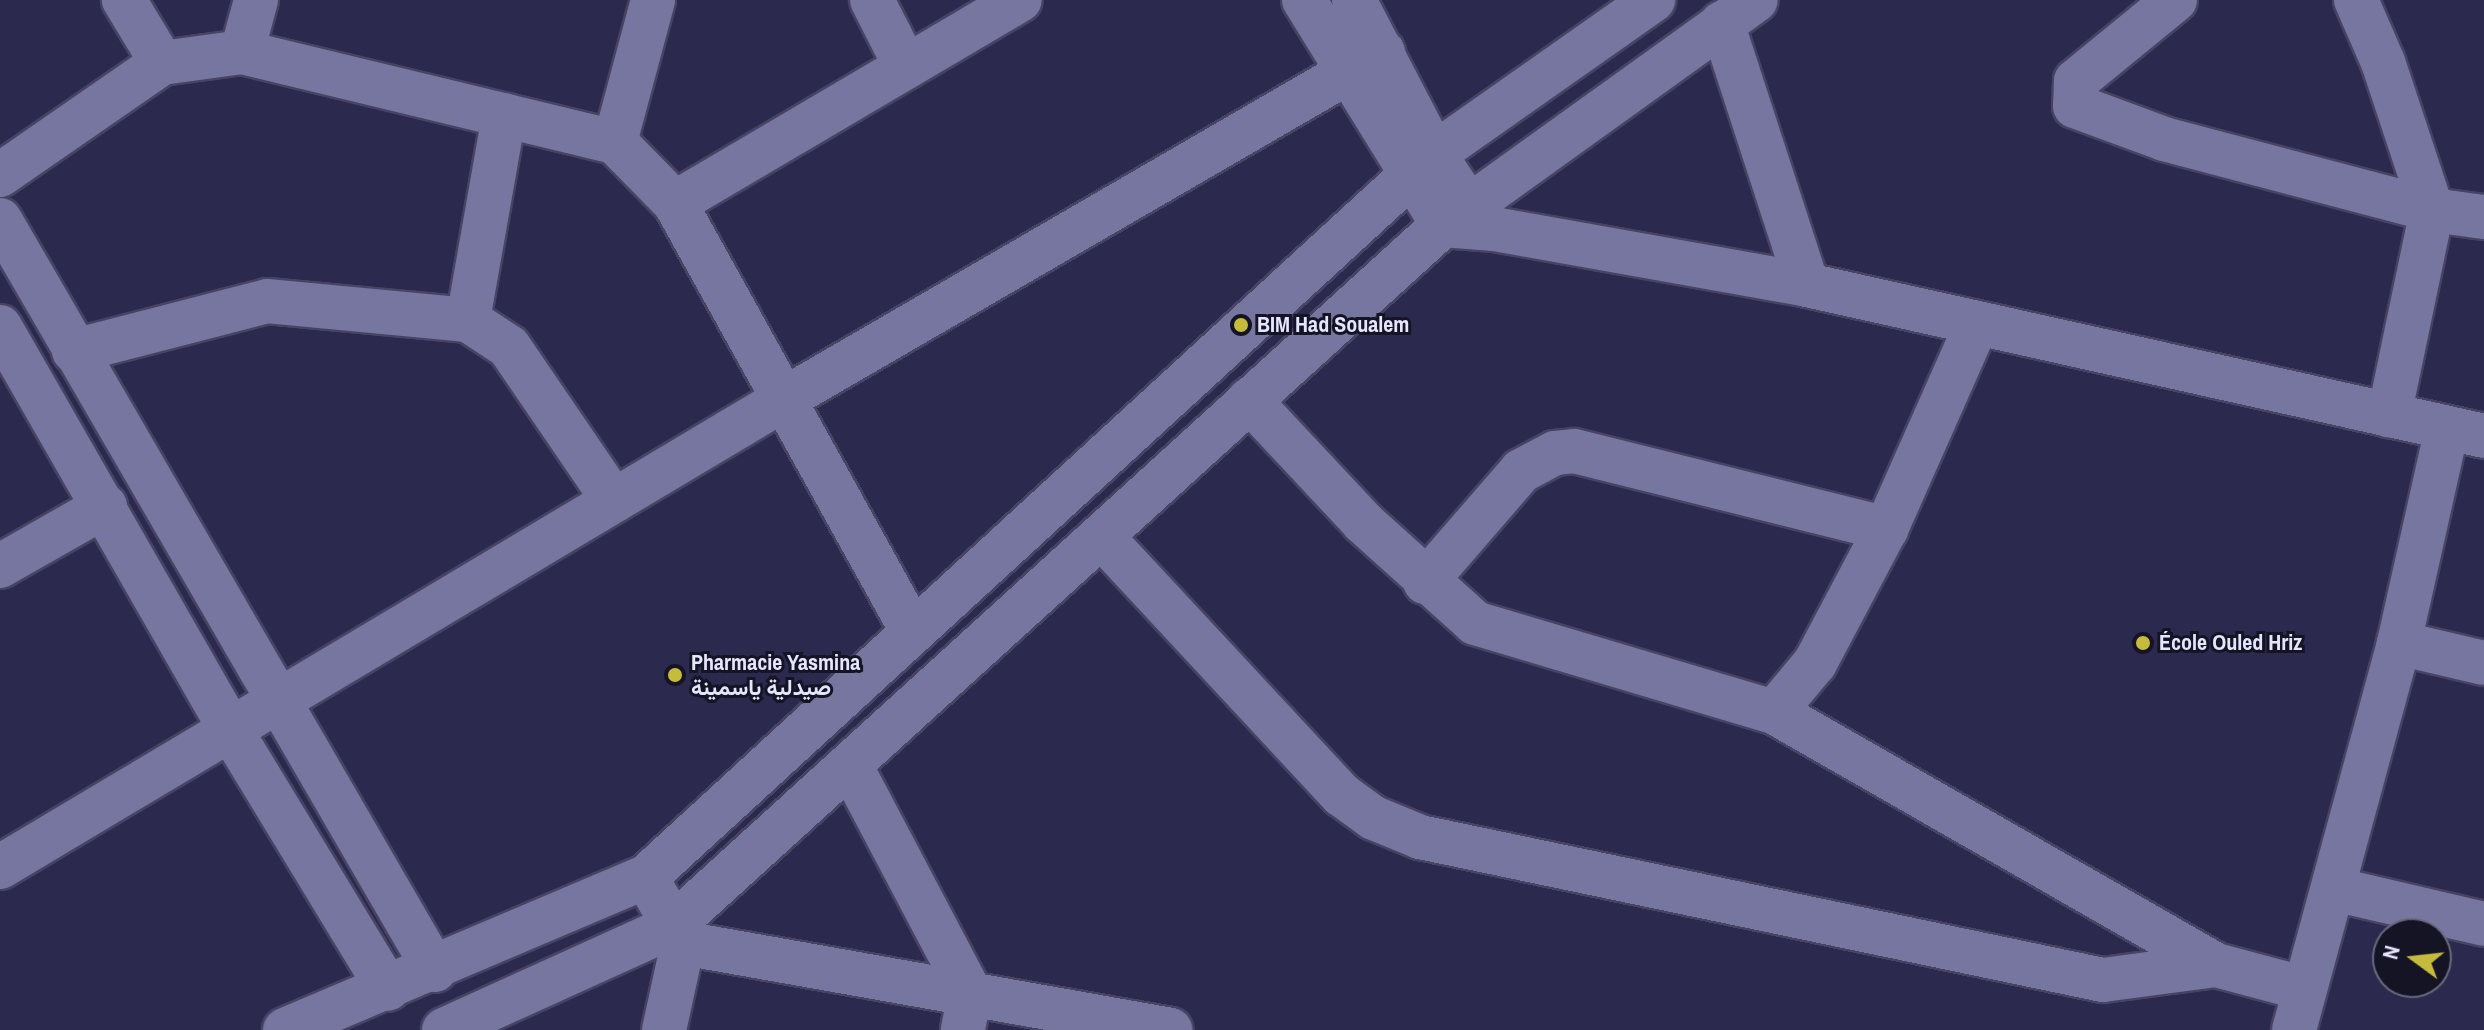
<!DOCTYPE html>
<meta charset="utf-8">
<style>
body{margin:0}
#map{position:relative;width:2484px;height:1030px;overflow:hidden;background:#2b294e;font-family:"Archivo Narrow",Vazirmatn,sans-serif}
div>[style]{position:absolute}
.roads{filter:drop-shadow(2px 0 #474363) drop-shadow(-2px 0 #474363) drop-shadow(0 2px #474363) drop-shadow(0 -2px #474363)}
.minor>*{height:44px;margin:-22px;padding:0 22px;transform-origin:22px;border-radius:22px;background:#7776a1}
.tertiary>*{height:44px;margin:-22px;padding:0 22px;transform-origin:22px;border-radius:22px;background:#7776a1}
.dots>*{width:22px;height:22px;translate:-50% -50%;box-sizing:border-box;border:4px solid #151425;border-radius:50%}
span{translate:-50% -50%;white-space:nowrap;text-align:center;line-height:1.15;-webkit-text-stroke:6px #151425;paint-order:stroke}
.poi-label{font-size:22px;color:#e5e6fe;font-weight:700}
.left{translate:0 -50%;text-align:left}
.north{position:absolute;left:2372px;top:918px;width:80px;height:80px;box-sizing:border-box;background:#151425;border:2px solid #68687c;border-radius:50%;rotate:285deg;font-size:22px;font-weight:700;line-height:32px;text-align:center;color:#e5e6fe}
.north::after{content:'';display:block;margin:auto;width:28px;height:36px;background:#c6bc3c;clip-path:polygon(50% 0,100% 100%,50% 72%,0 100%)}
</style>
<div id="map">
<div class="roads">
<div class="minor">
<i style="left:872px;top:0;width:75px;rotate:63.1deg"></i>
<i style="left:1304px;top:0;width:264px;rotate:58.3deg"></i>
<i style="left:1443px;top:225px;width:51px;rotate:4.5deg"></i>
<i style="left:1494px;top:229px;width:318px;rotate:10.1deg"></i>
<i style="left:1807px;top:285px;width:694px;rotate:12.57deg"></i>
<i style="left:1354px;top:0;width:174px;rotate:62.5deg"></i>
<i style="left:1434px;top:154px;width:65px;rotate:56.3deg"></i>
<i style="left:1470px;top:208px;width:32px;rotate:41deg"></i>
<i style="left:2175px;top:0;width:128px;rotate:140.7deg"></i>
<i style="left:2076px;top:81px;width:25px;rotate:92deg"></i>
<i style="left:2075px;top:106px;width:95px;rotate:20.3deg"></i>
<i style="left:2164px;top:139px;width:277px;rotate:14.8deg"></i>
<i style="left:2432px;top:210px;width:52px;rotate:7.7deg"></i>
<i style="left:2356px;top:0;width:68px;rotate:66.5deg"></i>
<i style="left:2383px;top:62px;width:156px;rotate:71.7deg"></i>
<i style="left:2432px;top:210px;width:210px;rotate:101.8deg"></i>
<i style="left:1722px;top:23px;width:275px;rotate:72deg"></i>
<i style="left:242px;top:52px;width:54px;rotate:-74.9deg"></i>
<i style="left:162px;top:63px;width:81px;rotate:-7.8deg"></i>
<i style="left:242px;top:52px;width:384px;rotate:13.6deg"></i>
<i style="left:615px;top:142px;width:86px;rotate:45.5deg"></i>
<i style="left:675px;top:203px;width:400px;rotate:-30.5deg"></i>
<i style="left:615px;top:142px;width:147px;rotate:-75deg"></i>
<i style="left:0;top:175px;width:197px;rotate:-34.7deg"></i>
<i style="left:162px;top:63px;width:74px;rotate:-121.1deg"></i>
<i style="left:675px;top:203px;width:486px;rotate:61deg"></i>
<i style="left:0;top:220px;width:867px;rotate:59.89deg"></i>
<i style="left:468px;top:320px;width:208px;rotate:-80deg"></i>
<i style="left:0;top:327px;width:463px;rotate:60.2deg"></i>
<i style="left:230px;top:729px;width:304px;rotate:58.7deg"></i>
<i style="left:74px;top:351px;width:199px;rotate:-14.5deg"></i>
<i style="left:267px;top:301px;width:202px;rotate:5.4deg"></i>
<i style="left:468px;top:320px;width:49px;rotate:33.4deg"></i>
<i style="left:509px;top:347px;width:186px;rotate:55.7deg"></i>
<i style="left:1249px;top:400px;width:167px;rotate:46.9deg"></i>
<i style="left:1363px;top:522px;width:151px;rotate:42deg"></i>
<i style="left:1475px;top:623px;width:312px;rotate:16.6deg"></i>
<i style="left:1774px;top:712px;width:64px;rotate:-50.1deg"></i>
<i style="left:1815px;top:663px;width:152px;rotate:-62.1deg"></i>
<i style="left:1886px;top:529px;width:224px;rotate:-66.1deg"></i>
<i style="left:1101px;top:536px;width:354px;rotate:47.1deg"></i>
<i style="left:1342px;top:795px;width:39px;rotate:36deg"></i>
<i style="left:1374px;top:818px;width:50px;rotate:22.4deg"></i>
<i style="left:1420px;top:837px;width:698px;rotate:11.83deg"></i>
<i style="left:2103px;top:980px;width:114px;rotate:-7.6deg"></i>
<i style="left:2216px;top:965px;width:89px;rotate:15deg"></i>
<i style="left:0;top:566px;width:121px;rotate:-29.7deg"></i>
<i style="left:1425px;top:582px;width:147px;rotate:-49.1deg"></i>
<i style="left:1521px;top:471px;width:38px;rotate:-28deg"></i>
<i style="left:1555px;top:453px;width:19px;rotate:-6deg"></i>
<i style="left:1574px;top:451px;width:322px;rotate:14deg"></i>
<i style="left:2399px;top:643px;width:87px;rotate:13.2deg"></i>
<i style="left:1774px;top:712px;width:509px;rotate:29.79deg"></i>
<i style="left:850px;top:765px;width:258px;rotate:62.2deg"></i>
<i style="left:970px;top:993px;width:38px;rotate:101deg"></i>
<i style="left:0;top:867px;width:915px;rotate:-30.82deg"></i>
<i style="left:786px;top:398px;width:690px;rotate:-30.1deg"></i>
<i style="left:646px;top:877px;width:76px;rotate:60.7deg"></i>
<i style="left:683px;top:943px;width:89px;rotate:102.3deg"></i>
<i style="left:2334px;top:889px;width:154px;rotate:13.1deg"></i>
<i style="left:683px;top:943px;width:495px;rotate:10.1deg"></i>
<i style="left:2294px;top:1030px;width:401px;rotate:-74.8deg"></i>
<i style="left:2399px;top:643px;width:219px;rotate:-77.4deg"></i>
</div>
<div class="tertiary">
<i style="left:285px;top:1030px;width:392px;rotate:-23deg"></i>
<i style="left:646px;top:877px;width:1069px;rotate:-42.54deg"></i>
<i style="left:1434px;top:154px;width:268px;rotate:-35.1deg"></i>
<i style="left:444px;top:1030px;width:249px;rotate:-24.4deg"></i>
<i style="left:671px;top:927px;width:1043px;rotate:-42.28deg"></i>
<i style="left:1443px;top:225px;width:385px;rotate:-35.7deg"></i>
</div>
</div>
<div class="dots">
<i style="left:1241px;top:325px;background:#c6bc3c"></i>
<i style="left:2143px;top:643px;background:#c6bc3c"></i>
<i style="left:675px;top:675px;background:#c6bc3c"></i>
</div>
<div class="poi-label">
<span class="left" style="left:1257px;top:325px">BIM Had Soualem</span>
<span class="left" style="left:2159px;top:643px">École Ouled Hriz</span>
<span class="left" style="left:691px;top:675px">Pharmacie Yasmina<br>صيدلية ياسمينة</span>
</div>
<div class="north">N</div>
</div>
